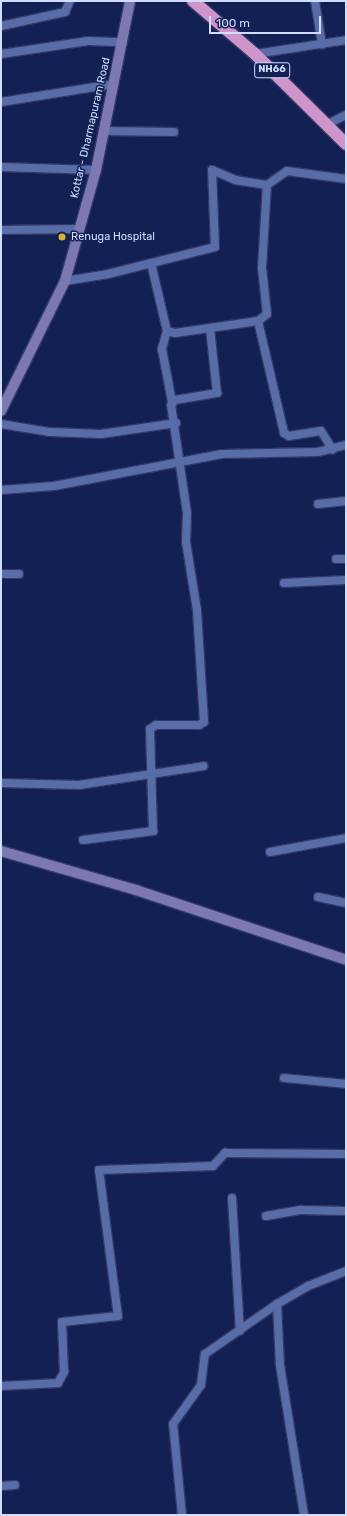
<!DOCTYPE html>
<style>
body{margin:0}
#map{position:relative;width:347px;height:1516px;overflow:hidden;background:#132053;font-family:Rubik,sans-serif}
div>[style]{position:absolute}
.roads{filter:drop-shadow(1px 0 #343967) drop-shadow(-1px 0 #343967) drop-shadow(0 1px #343967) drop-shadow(0 -1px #343967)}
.street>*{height:8px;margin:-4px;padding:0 4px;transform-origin:4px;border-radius:4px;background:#586ca7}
.secondary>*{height:10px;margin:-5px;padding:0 5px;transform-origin:5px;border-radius:5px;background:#7b78b2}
.highway>*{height:12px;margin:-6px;padding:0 6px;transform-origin:6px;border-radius:6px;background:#cd95ca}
.dots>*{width:11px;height:11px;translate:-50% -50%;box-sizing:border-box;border:2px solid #132053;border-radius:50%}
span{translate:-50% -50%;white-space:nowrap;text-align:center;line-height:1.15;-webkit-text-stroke:3px #132053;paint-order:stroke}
.shield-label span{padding:1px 3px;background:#132053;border:1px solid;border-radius:3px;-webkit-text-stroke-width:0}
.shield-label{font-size:10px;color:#d0ddfe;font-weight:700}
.street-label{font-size:11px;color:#d0ddfe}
.poi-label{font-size:11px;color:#d0ddfe}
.left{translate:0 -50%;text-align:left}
.frame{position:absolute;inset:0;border:2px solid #d0ddfe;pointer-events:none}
.scale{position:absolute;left:209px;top:16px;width:112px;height:18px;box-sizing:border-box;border:2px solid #d0ddfe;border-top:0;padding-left:5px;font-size:12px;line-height:14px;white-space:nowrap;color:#d0ddfe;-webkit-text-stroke:3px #132053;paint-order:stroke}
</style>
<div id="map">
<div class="roads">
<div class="street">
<i style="left:315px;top:1px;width:44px;rotate:80.8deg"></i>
<i style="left:1px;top:26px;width:66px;rotate:-12.3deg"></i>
<i style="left:65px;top:12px;width:12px;rotate:-66deg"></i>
<i style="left:1px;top:54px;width:88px;rotate:-8.5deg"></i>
<i style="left:88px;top:41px;width:35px;rotate:2deg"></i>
<i style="left:255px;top:54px;width:92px;rotate:-8.7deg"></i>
<i style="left:1px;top:102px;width:114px;rotate:-9.1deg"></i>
<i style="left:328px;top:124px;width:20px;rotate:-27deg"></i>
<i style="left:104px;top:131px;width:70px;rotate:0.8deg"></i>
<i style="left:1px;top:167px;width:95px;rotate:1.8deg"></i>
<i style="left:1px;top:230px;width:78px;rotate:-0.7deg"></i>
<i style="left:151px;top:263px;width:70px;rotate:76.8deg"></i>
<i style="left:167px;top:331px;width:8px;rotate:14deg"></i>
<i style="left:175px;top:333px;width:84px;rotate:-8.2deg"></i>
<i style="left:258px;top:321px;width:11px;rotate:-38deg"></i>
<i style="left:267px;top:314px;width:46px;rotate:-96.2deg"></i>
<i style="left:262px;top:268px;width:83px;rotate:-86.6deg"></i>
<i style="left:267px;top:185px;width:24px;rotate:-35deg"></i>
<i style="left:287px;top:171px;width:60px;rotate:7.7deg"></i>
<i style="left:65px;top:281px;width:44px;rotate:-9.2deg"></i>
<i style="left:108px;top:274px;width:110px;rotate:-14.2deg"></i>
<i style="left:215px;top:247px;width:77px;rotate:-92.2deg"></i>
<i style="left:212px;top:170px;width:25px;rotate:23deg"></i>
<i style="left:235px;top:180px;width:32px;rotate:9deg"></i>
<i style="left:258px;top:321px;width:115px;rotate:76.9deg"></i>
<i style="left:284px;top:433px;width:6px;rotate:31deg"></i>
<i style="left:289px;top:436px;width:32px;rotate:-9deg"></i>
<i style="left:321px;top:431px;width:22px;rotate:58deg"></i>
<i style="left:167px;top:331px;width:19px;rotate:106deg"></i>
<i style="left:162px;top:349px;width:54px;rotate:79.3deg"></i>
<i style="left:1px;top:424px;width:50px;rotate:9.3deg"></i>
<i style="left:50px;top:432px;width:51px;rotate:2.2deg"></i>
<i style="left:101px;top:434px;width:76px;rotate:-8.3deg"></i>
<i style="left:1px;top:490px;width:53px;rotate:-4.3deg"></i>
<i style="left:54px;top:486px;width:171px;rotate:-10.8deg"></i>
<i style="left:222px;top:454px;width:96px;rotate:-1.2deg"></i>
<i style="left:318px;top:452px;width:29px;rotate:-14deg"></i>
<i style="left:318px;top:504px;width:28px;rotate:-6deg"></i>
<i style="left:336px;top:559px;width:10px"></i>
<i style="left:1px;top:574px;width:18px"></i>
<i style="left:284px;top:583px;width:62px;rotate:-2.8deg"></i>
<i style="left:1px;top:783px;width:78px;rotate:1.5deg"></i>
<i style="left:79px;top:785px;width:126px;rotate:-8.6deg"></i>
<i style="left:83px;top:840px;width:71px;rotate:-7.3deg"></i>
<i style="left:153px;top:831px;width:102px;rotate:-91.7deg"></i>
<i style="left:150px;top:729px;width:7px;rotate:-34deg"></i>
<i style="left:156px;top:725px;width:43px"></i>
<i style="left:199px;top:725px;width:6px;rotate:-31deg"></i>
<i style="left:204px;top:722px;width:112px;rotate:-93.6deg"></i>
<i style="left:197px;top:610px;width:69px;rotate:-99.2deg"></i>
<i style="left:186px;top:542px;width:29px;rotate:-88deg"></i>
<i style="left:187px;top:513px;width:109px;rotate:-98.4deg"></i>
<i style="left:171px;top:405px;width:6px;rotate:-51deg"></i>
<i style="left:175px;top:400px;width:43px;rotate:-9.5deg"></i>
<i style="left:217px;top:393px;width:64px;rotate:-96.2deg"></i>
<i style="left:270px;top:852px;width:77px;rotate:-10.4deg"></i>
<i style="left:318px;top:897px;width:29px;rotate:12deg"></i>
<i style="left:284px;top:1078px;width:62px;rotate:5.5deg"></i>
<i style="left:232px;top:1198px;width:133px;rotate:86.6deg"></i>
<i style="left:266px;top:1216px;width:36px;rotate:-10deg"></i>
<i style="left:301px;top:1210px;width:45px;rotate:1.3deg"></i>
<i style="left:277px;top:1304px;width:61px;rotate:87.2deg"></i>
<i style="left:280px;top:1365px;width:152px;rotate:80.9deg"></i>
<i style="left:1px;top:1386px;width:57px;rotate:-3deg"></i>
<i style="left:58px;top:1383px;width:13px;rotate:-61deg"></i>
<i style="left:64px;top:1372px;width:50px;rotate:-92.3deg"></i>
<i style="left:62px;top:1322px;width:56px;rotate:-6.1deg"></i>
<i style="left:118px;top:1316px;width:147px;rotate:-97.4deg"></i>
<i style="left:99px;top:1170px;width:114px;rotate:-2deg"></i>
<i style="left:213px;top:1166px;width:18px;rotate:-47deg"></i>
<i style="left:225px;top:1153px;width:121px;rotate:0.5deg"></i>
<i style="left:1px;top:1486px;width:14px;rotate:-4deg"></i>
<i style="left:182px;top:1515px;width:91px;rotate:-95.6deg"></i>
<i style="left:173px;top:1424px;width:48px;rotate:-54.3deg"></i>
<i style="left:201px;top:1385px;width:31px;rotate:-83deg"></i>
<i style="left:205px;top:1354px;width:88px;rotate:-34.8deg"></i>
<i style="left:277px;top:1304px;width:36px;rotate:-30deg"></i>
<i style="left:308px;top:1286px;width:41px;rotate:-21.5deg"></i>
</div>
<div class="secondary">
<i style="left:1px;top:411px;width:145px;rotate:-63.8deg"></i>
<i style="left:65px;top:281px;width:115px;rotate:-74.4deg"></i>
<i style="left:96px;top:170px;width:172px;rotate:-78.6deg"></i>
<i style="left:1px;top:851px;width:141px;rotate:16.1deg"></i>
<i style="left:136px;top:890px;width:221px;rotate:18.4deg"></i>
</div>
<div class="highway">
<i style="left:193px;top:1px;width:82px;rotate:40.5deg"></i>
<i style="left:255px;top:54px;width:128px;rotate:44.7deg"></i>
</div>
</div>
<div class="dots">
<i style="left:62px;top:237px;background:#ddb133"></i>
</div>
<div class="shield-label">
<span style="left:272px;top:70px">NH66</span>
</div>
<div class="street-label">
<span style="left:91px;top:128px;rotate:-77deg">Kottar - Dharmapuram Road</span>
</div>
<div class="poi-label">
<span class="left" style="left:71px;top:237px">Renuga Hospital</span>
</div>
<div class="frame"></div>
<div class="scale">100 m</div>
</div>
